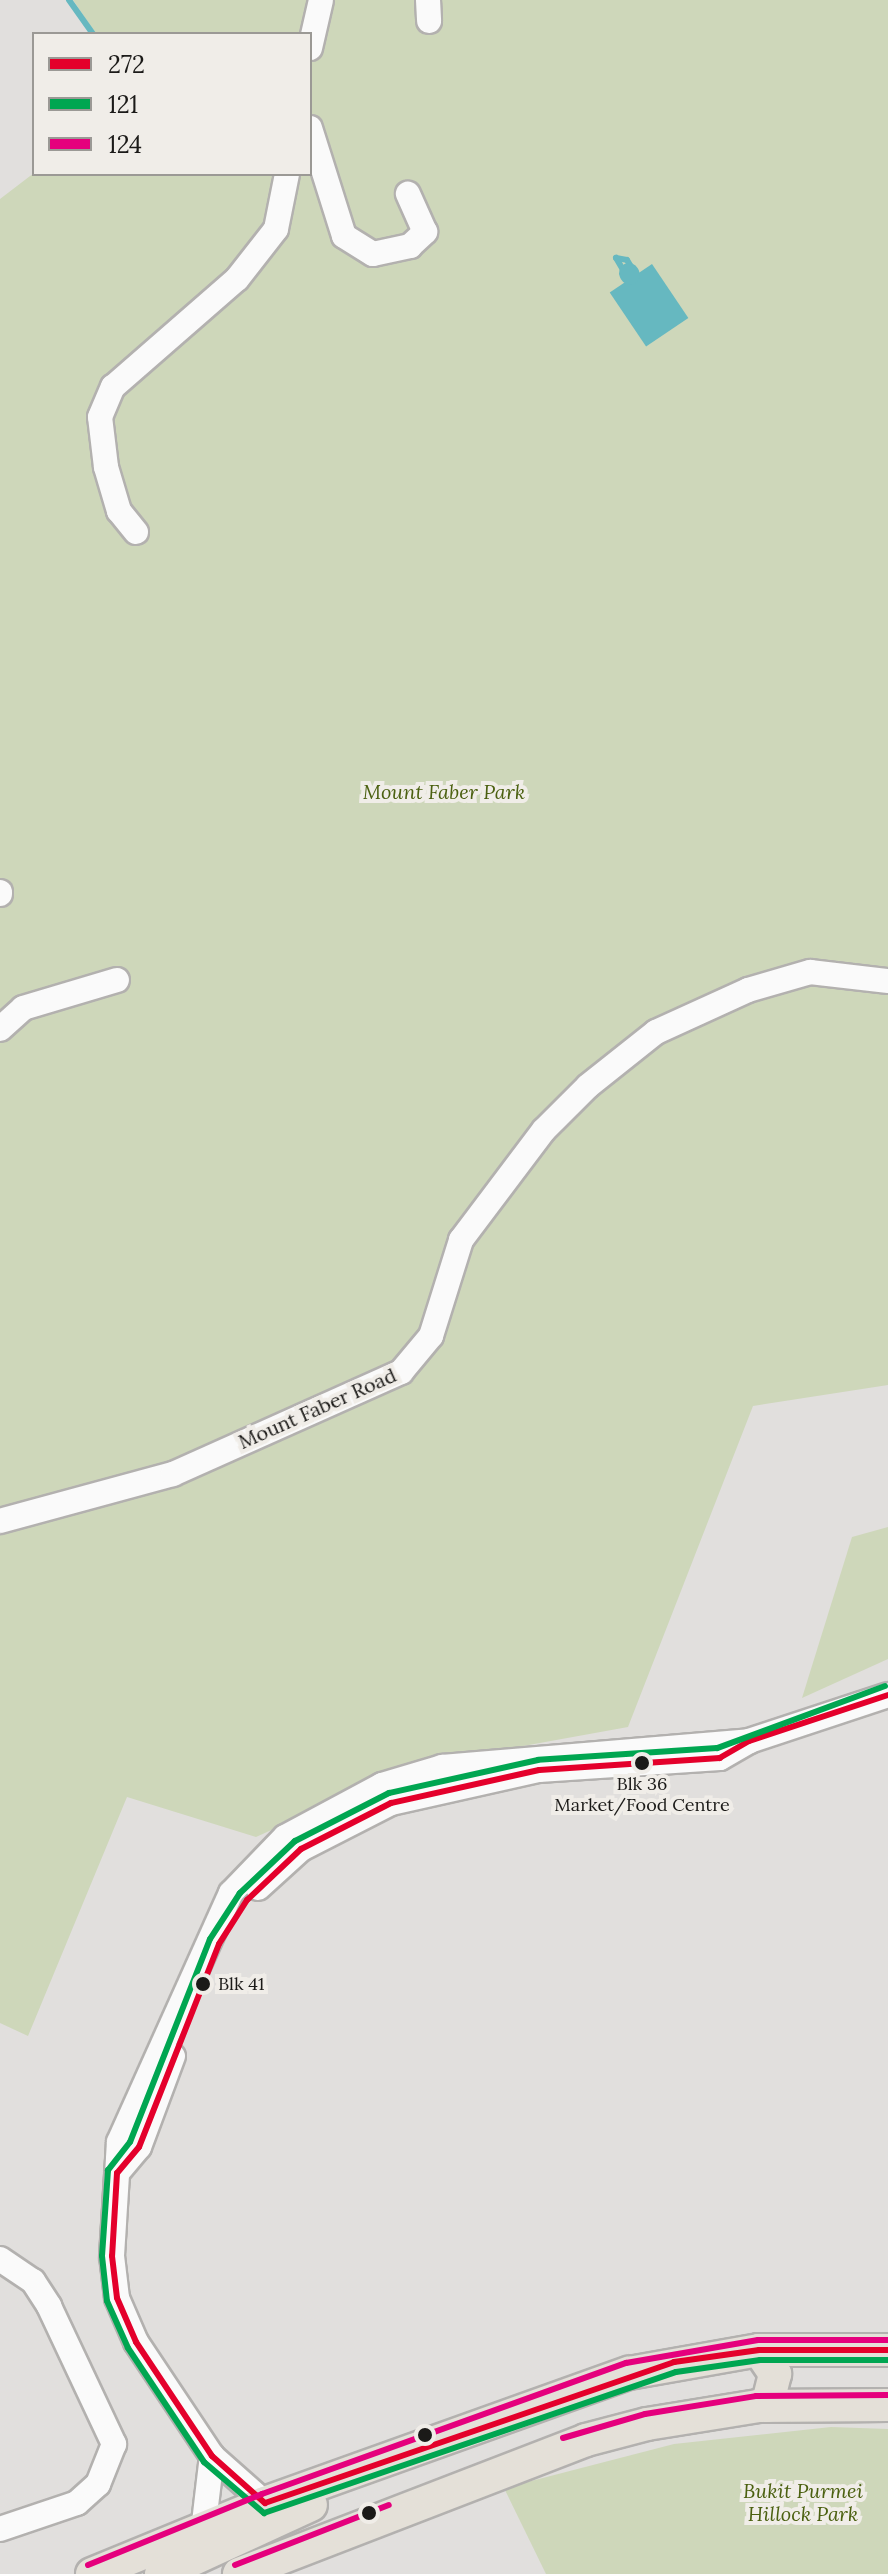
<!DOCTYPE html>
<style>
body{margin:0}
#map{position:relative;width:888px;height:2574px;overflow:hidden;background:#e1dfdd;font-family:Lora,serif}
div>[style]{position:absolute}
.green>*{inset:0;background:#ced7ba}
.water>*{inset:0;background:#66b8c0;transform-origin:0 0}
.stream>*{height:6px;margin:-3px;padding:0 3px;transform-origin:3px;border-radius:3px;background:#66b8c0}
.canal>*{height:20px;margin:-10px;padding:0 10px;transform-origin:10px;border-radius:10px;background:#66b8c0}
.roads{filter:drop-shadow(2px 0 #b3b1af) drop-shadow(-2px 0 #b3b1af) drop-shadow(0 2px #b3b1af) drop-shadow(0 -2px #b3b1af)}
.minor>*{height:24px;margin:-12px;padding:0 12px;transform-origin:12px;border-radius:12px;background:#fafafa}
.major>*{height:32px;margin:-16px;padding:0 16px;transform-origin:16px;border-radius:16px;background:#e4e0d8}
.bus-1>*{height:6px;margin:-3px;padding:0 3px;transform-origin:3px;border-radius:3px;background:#e4002b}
.bus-2>*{height:6px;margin:-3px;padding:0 3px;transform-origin:3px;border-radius:3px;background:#00a651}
.bus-3>*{height:6px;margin:-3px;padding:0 3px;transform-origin:3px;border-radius:3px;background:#e5007d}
.dots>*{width:22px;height:22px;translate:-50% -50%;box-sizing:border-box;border:4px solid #f0ede8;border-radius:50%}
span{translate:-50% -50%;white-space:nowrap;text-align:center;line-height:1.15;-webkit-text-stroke:8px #f0ede8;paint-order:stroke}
.bus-label{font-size:18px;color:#1b1a18}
.left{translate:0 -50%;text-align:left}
.park-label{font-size:20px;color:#4b6010;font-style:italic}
.street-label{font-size:20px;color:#1b1a18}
.legend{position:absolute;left:32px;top:32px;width:280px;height:144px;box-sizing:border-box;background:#f0ede8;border:2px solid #9b9995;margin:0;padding:10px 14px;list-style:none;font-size:24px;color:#1b1a18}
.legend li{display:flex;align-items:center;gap:16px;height:40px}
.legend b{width:40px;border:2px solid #9b9995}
</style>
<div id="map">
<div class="green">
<i style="clip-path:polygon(73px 0,888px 0,888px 1385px,753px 1406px,628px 1727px,413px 1766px,256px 1837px,127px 1797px,28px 2036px,0 2023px,0 199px,34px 173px,310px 174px,310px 34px,96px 34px)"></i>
<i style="clip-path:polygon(888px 1527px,888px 1659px,802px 1698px,852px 1537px)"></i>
<i style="clip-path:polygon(831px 2427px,888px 2429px,888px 2574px,546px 2574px,504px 2488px,674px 2444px)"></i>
</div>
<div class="water">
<i style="left:652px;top:264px;width:65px;height:51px;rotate:56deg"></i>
</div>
<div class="stream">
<i style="left:69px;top:0;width:42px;rotate:54.8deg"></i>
<i style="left:616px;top:258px;width:11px;rotate:10deg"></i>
<i style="left:627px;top:260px;width:12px;rotate:59deg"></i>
<i style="left:633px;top:270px;width:9px;rotate:144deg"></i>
<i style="left:626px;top:275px;width:20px;rotate:-120deg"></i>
</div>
<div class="canal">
<i style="left:629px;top:273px;width:2px;rotate:63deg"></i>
</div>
<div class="roads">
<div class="minor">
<i style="left:428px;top:0;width:21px;rotate:87deg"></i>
<i style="left:310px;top:48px;width:49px;rotate:-77.1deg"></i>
<i style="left:310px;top:128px;width:113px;rotate:72.5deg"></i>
<i style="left:344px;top:236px;width:34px;rotate:32deg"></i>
<i style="left:373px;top:254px;width:38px;rotate:-12deg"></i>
<i style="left:410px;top:246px;width:21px;rotate:-43deg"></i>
<i style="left:425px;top:232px;width:42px;rotate:-114.1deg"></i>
<i style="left:136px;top:532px;width:27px;rotate:-129deg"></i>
<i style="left:119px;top:511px;width:46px;rotate:-106.5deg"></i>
<i style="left:106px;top:467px;width:50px;rotate:-96.8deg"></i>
<i style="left:100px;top:417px;width:33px;rotate:-67deg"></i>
<i style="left:113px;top:387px;width:164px;rotate:-41.1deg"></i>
<i style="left:237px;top:279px;width:63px;rotate:-52deg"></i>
<i style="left:276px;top:229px;width:56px;rotate:-78.7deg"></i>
<i style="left:0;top:894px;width:2px;rotate:-90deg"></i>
<i style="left:0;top:1029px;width:31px;rotate:-42deg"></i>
<i style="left:23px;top:1008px;width:98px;rotate:-16.6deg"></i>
<i style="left:0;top:1521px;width:179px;rotate:-15.2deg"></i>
<i style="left:173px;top:1474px;width:250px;rotate:-24.1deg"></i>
<i style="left:401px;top:1372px;width:47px;rotate:-50.2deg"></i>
<i style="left:431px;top:1336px;width:101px;rotate:-72.6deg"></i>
<i style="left:461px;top:1240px;width:138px;rotate:-53deg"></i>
<i style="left:544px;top:1130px;width:62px;rotate:-45deg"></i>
<i style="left:588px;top:1086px;width:87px;rotate:-38.5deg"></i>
<i style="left:656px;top:1032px;width:101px;rotate:-24.5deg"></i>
<i style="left:748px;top:990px;width:65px;rotate:-16.2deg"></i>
<i style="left:810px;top:972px;width:79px;rotate:6.6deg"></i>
<i style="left:258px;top:1888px;width:58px;rotate:-42.2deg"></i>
<i style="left:301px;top:1849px;width:101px;rotate:-27.1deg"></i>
<i style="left:391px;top:1803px;width:152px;rotate:-12.6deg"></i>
<i style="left:539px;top:1770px;width:181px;rotate:-3.8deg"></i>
<i style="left:720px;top:1758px;width:34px;rotate:-30deg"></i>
<i style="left:749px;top:1741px;width:146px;rotate:-18.3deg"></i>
<i style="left:117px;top:2173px;width:34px;rotate:-50deg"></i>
<i style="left:139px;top:2147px;width:97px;rotate:-69.5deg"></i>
<i style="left:0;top:2259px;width:40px;rotate:34deg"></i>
<i style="left:33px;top:2281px;width:30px;rotate:57deg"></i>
<i style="left:49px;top:2306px;width:153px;rotate:64.8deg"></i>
<i style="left:114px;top:2444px;width:43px;rotate:111.8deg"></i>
<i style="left:98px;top:2484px;width:28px;rotate:138deg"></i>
<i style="left:77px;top:2503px;width:81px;rotate:161.3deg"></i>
<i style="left:265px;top:2503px;width:71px;rotate:-138.4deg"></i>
<i style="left:212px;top:2456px;width:137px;rotate:-123.7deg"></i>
<i style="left:136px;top:2342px;width:48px;rotate:-113.4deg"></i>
<i style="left:117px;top:2298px;width:42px;rotate:-96.8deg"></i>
<i style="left:112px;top:2256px;width:114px;rotate:-86.5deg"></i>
<i style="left:119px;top:2142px;width:273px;rotate:-65.8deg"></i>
<i style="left:231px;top:1893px;width:78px;rotate:-46deg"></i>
<i style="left:285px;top:1837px;width:110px;rotate:-28.2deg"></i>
<i style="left:382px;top:1785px;width:63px;rotate:-16.7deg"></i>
<i style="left:442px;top:1767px;width:308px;rotate:-4.8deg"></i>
<i style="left:203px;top:2531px;width:76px;rotate:-83.2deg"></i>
</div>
<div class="major">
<i style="left:759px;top:2350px;width:29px;rotate:56deg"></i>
<i style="left:775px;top:2374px;width:33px;rotate:104deg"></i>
<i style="left:92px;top:2574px;width:187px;rotate:-22.3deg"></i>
<i style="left:265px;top:2503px;width:387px;rotate:-19.7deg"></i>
<i style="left:629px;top:2373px;width:132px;rotate:-10deg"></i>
<i style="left:759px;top:2350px;width:129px"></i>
<i style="left:161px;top:2574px;width:165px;rotate:-24.7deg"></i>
<i style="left:239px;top:2574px;width:372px;rotate:-21.1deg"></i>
<i style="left:586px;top:2440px;width:63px;rotate:-14.7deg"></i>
<i style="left:647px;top:2424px;width:112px;rotate:-9.2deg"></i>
<i style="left:758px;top:2406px;width:130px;rotate:-0.4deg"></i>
</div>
</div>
<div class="bus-1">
<i style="left:888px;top:1695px;width:146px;rotate:161.7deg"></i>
<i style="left:749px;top:1741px;width:34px;rotate:150deg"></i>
<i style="left:720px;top:1758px;width:181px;rotate:176.2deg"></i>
<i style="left:539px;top:1770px;width:152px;rotate:167.4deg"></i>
<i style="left:391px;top:1803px;width:101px;rotate:152.9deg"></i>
<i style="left:301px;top:1849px;width:74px;rotate:136.6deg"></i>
<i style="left:247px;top:1900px;width:52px;rotate:122.5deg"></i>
<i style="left:219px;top:1944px;width:218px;rotate:111.5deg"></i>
<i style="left:139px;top:2147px;width:34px;rotate:130deg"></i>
<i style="left:117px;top:2173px;width:83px;rotate:93.4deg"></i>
<i style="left:112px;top:2256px;width:42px;rotate:83.2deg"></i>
<i style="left:117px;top:2298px;width:48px;rotate:66.6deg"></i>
<i style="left:136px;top:2342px;width:137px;rotate:56.3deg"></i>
<i style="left:212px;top:2456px;width:71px;rotate:41.6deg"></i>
<i style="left:265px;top:2503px;width:433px;rotate:-19deg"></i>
<i style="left:674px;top:2362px;width:86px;rotate:-8deg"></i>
<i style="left:759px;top:2350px;width:129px"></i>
</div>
<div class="bus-2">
<i style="left:885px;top:1686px;width:179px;rotate:159.7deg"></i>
<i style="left:717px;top:1748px;width:179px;rotate:176.2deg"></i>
<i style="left:538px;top:1760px;width:153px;rotate:167.5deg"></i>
<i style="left:389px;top:1793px;width:106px;rotate:152.9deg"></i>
<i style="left:295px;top:1841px;width:76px;rotate:136.6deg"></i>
<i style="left:240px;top:1893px;width:55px;rotate:123.1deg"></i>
<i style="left:210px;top:1939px;width:218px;rotate:111.5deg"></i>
<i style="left:130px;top:2142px;width:36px;rotate:128deg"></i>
<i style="left:108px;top:2170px;width:86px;rotate:94deg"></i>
<i style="left:102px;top:2256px;width:45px;rotate:83.7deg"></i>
<i style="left:107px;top:2301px;width:51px;rotate:65.9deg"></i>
<i style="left:128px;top:2348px;width:137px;rotate:56.3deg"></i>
<i style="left:204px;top:2462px;width:79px;rotate:40.4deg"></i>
<i style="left:264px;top:2513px;width:435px;rotate:-18.9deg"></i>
<i style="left:676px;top:2372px;width:85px;rotate:-8.1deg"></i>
<i style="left:760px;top:2360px;width:128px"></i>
</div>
<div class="bus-3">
<i style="left:563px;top:2438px;width:85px;rotate:-16.3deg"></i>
<i style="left:645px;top:2414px;width:112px;rotate:-9.2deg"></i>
<i style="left:756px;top:2396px;width:132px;rotate:-0.4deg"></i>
<i style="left:88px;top:2565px;width:188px;rotate:-22.2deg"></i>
<i style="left:262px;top:2494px;width:387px;rotate:-19.8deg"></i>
<i style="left:626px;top:2363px;width:134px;rotate:-9.9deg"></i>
<i style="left:758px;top:2340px;width:130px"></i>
<i style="left:235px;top:2565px;width:165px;rotate:-21.3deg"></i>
</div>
<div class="dots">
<i style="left:642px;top:1763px;background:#1b1a18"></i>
<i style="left:203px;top:1984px;background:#1b1a18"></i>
<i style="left:425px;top:2435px;background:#1b1a18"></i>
<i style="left:369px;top:2513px;background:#1b1a18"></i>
</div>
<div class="bus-label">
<span style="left:642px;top:1795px">Blk 36<br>Market/Food Centre</span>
<span class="left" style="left:218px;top:1984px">Blk 41</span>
</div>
<div class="park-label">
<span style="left:444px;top:791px">Mount Faber Park</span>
<span style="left:803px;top:2502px">Bukit Purmei<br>Hillock Park</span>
</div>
<div class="street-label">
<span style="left:317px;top:1408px;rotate:-24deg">Mount Faber Road</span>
</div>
<ul class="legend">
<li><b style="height:10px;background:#e4002b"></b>272</li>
<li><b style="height:10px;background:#00a651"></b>121</li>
<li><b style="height:10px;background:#e5007d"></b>124</li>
</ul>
</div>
